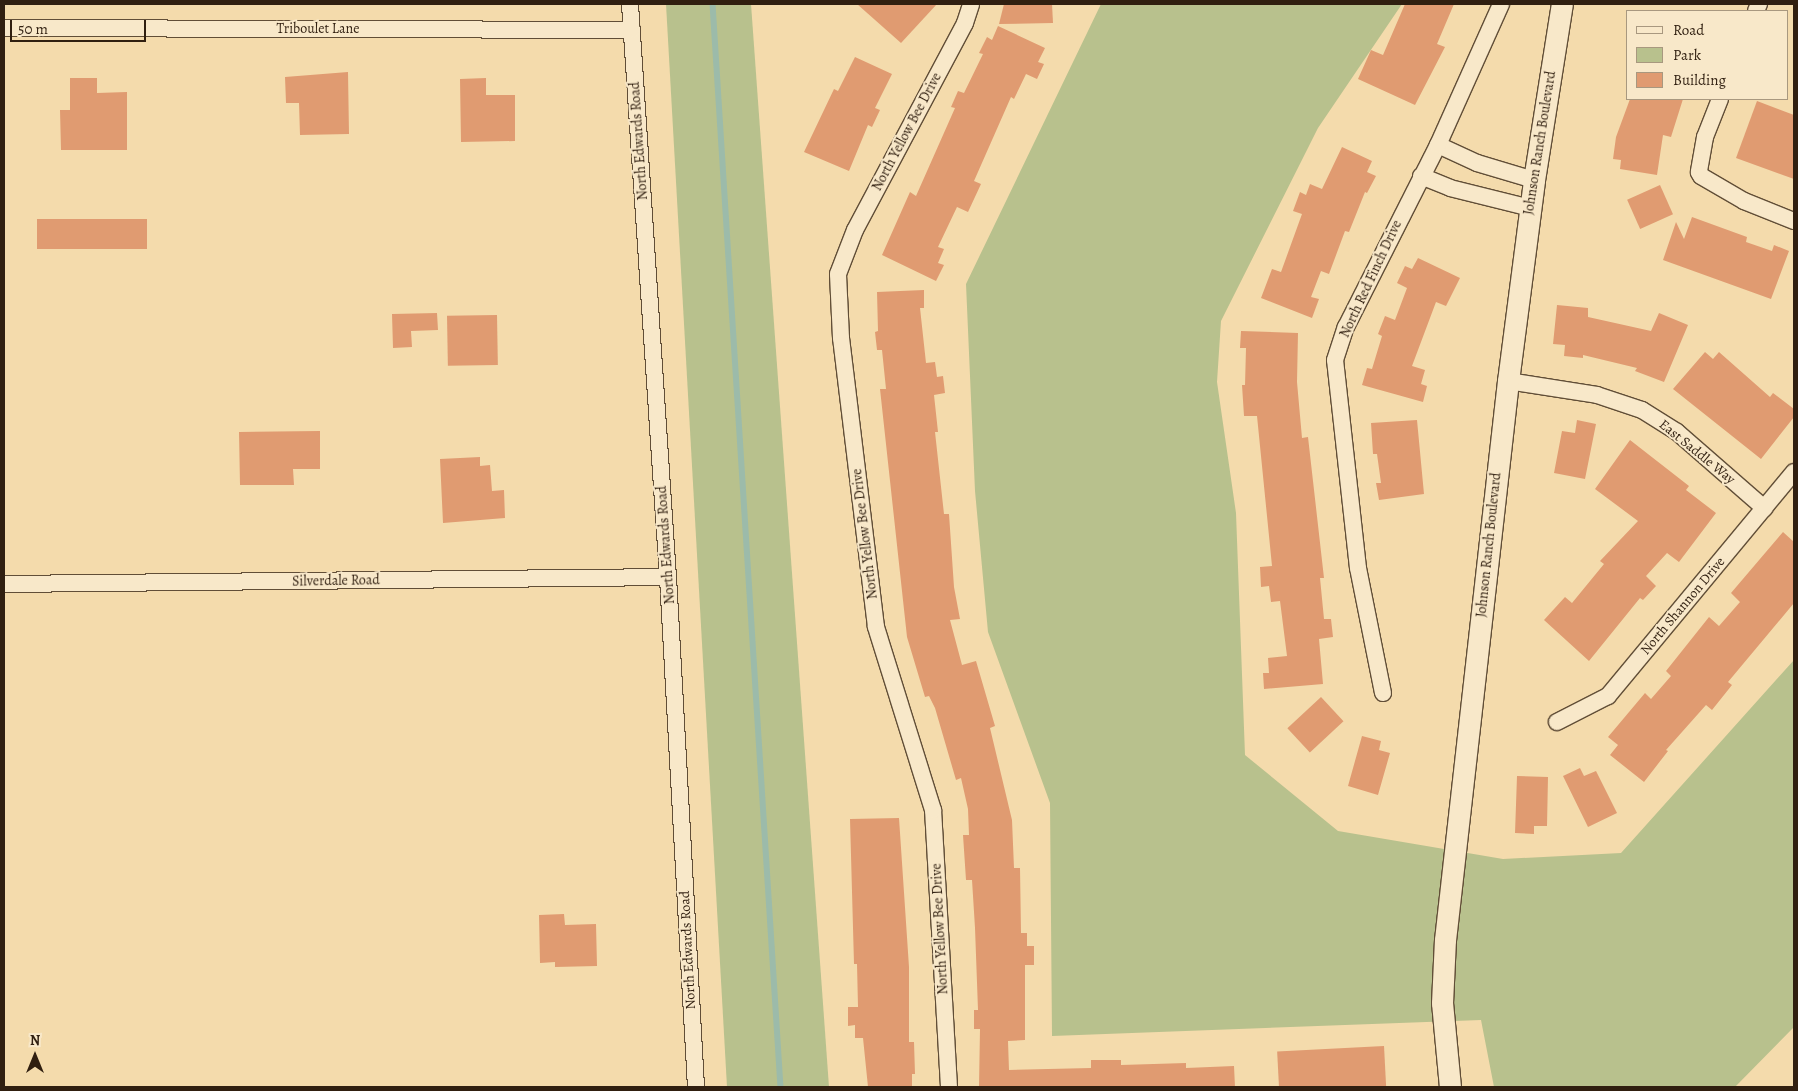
<!DOCTYPE html>
<style>
body{margin:0}
#map{position:relative;width:1798px;height:1091px;overflow:hidden;background:#f4dbac;font-family:Alegreya,serif}
div>[style]{position:absolute}
.green>*{inset:0;background:#b8c18d}
.stream>*{height:5.5px;margin:-2.75px;padding:0 2.75px;transform-origin:2.75px;border-radius:2.75px;background:#9cbbaa}
.building>*{inset:0;background:#e09b71;transform-origin:0 0}
.roads{filter:drop-shadow(1px 0 #614e37) drop-shadow(-1px 0 #614e37) drop-shadow(0 1px #614e37) drop-shadow(0 -1px #614e37)}
.minor>*{height:16px;margin:-8px;padding:0 8px;transform-origin:8px;border-radius:8px;background:#f8e8c9}
.tertiary>*{height:21px;margin:-10.5px;padding:0 10.5px;transform-origin:10.5px;border-radius:10.5px;background:#f8e8c9}
span{translate:-50% -50%;white-space:nowrap;text-align:center;line-height:1.15;-webkit-text-stroke:4px #f8e8c9;paint-order:stroke}
.street-label{font-size:14px;color:#301f10}
.frame{position:absolute;inset:0;border:5px solid #301f10;pointer-events:none}
.legend{position:absolute;left:1626px;top:10px;width:162px;height:90px;box-sizing:border-box;background:#f8e8c9;border:1px solid #a8987f;margin:0;padding:6px 9px;list-style:none;font-size:15px;color:#301f10}
.legend li{display:flex;align-items:center;gap:10px;height:25px}
.legend b{width:25px;border:1px solid #a8987f}
.north{position:absolute;left:10px;top:1031px;width:50px;height:50px;-webkit-text-stroke:4px #f8e8c9;paint-order:stroke;rotate:0deg;font-size:14px;font-weight:700;line-height:20px;text-align:center;color:#301f10}
.north::after{content:'';display:block;margin:auto;width:18px;height:22px;background:#301f10;clip-path:polygon(50% 0,100% 100%,50% 72%,0 100%)}
.scale{position:absolute;left:10px;top:20px;width:136px;height:22px;box-sizing:border-box;border:2px solid #301f10;border-top:0;padding-left:6px;font-size:15px;line-height:18px;white-space:nowrap;color:#301f10;-webkit-text-stroke:4px #f8e8c9;paint-order:stroke}
</style>
<div id="map">
<div class="green">
<i style="clip-path:polygon(666px 4px,751px 4px,829px 1087px,727px 1087px)"></i>
<i style="clip-path:polygon(1101px 4px,1402px 4px,1318px 128px,1221px 321px,1217px 382px,1236px 513px,1245px 755px,1338px 831px,1503px 859px,1621px 853px,1794px 660px,1794px 1027px,1735px 1087px,1494px 1087px,1481px 1020px,1052px 1036px,1050px 803px,988px 632px,975px 491px,966px 284px)"></i>
</div>
<div class="stream">
<i style="left:713px;top:4px;width:1085px;rotate:86.41deg"></i>
</div>
<div class="building">
<i style="clip-path:polygon(857px 4px,937px 4px,901px 43px)"></i>
<i style="clip-path:polygon(1004px 4px,1052px 4px,1053px 23px,999px 24px)"></i>
<i style="clip-path:polygon(1405px 4px,1454px 4px,1437px 44px,1445px 47px,1415px 105px,1358px 79px,1371px 50px,1383px 55px)"></i>
<i style="clip-path:polygon(998px 26px,1045px 48px,1038px 62px,1044px 64px,1037px 79px,1026px 74px,1014px 99px,1011px 97px,974px 181px,981px 184px,968px 212px,957px 207px,938px 247px,944px 249px,938px 263px,944px 265px,936px 281px,882px 255px,910px 192px,916px 196px,955px 108px,951px 107px,958px 91px,964px 93px,983px 54px,979px 53px,987px 37px,992px 40px)"></i>
<i style="clip-path:polygon(855px 57px,892px 74px,875px 108px,880px 110px,872px 127px,868px 125px,849px 171px,804px 152px,834px 89px,838px 91px)"></i>
<i style="clip-path:polygon(348px 72px,349px 134px,300px 135px,299px 103px,286px 103px,285px 77px)"></i>
<i style="clip-path:polygon(70px 78px,97px 78px,97px 93px,127px 92px,127px 150px,61px 150px,60px 110px,70px 110px)"></i>
<i style="clip-path:polygon(486px 78px,486px 95px,515px 95px,515px 141px,461px 142px,460px 79px)"></i>
<i style="clip-path:polygon(1630px 99px,1683px 99px,1671px 137px,1663px 135px,1657px 175px,1620px 169px,1621px 160px,1613px 159px,1616px 137px)"></i>
<i style="clip-path:polygon(1757px 101px,1794px 115px,1794px 179px,1736px 158px)"></i>
<i style="clip-path:polygon(1342px 147px,1372px 161px,1367px 172px,1376px 176px,1367px 193px,1365px 192px,1349px 232px,1345px 231px,1329px 274px,1321px 271px,1311px 297px,1319px 299px,1312px 318px,1261px 298px,1272px 269px,1281px 272px,1302px 214px,1293px 211px,1300px 192px,1306px 195px,1310px 184px,1322px 189px)"></i>
<i style="left:1660px;top:185px;width:32px;height:36px;rotate:66deg"></i>
<i style="clip-path:polygon(1692px 217px,1747px 237px,1746px 242px,1772px 251px,1774px 245px,1789px 251px,1771px 299px,1663px 260px,1676px 222px,1684px 239px)"></i>
<i style="left:37px;top:219px;width:110px;height:30px"></i>
<i style="clip-path:polygon(1418px 258px,1460px 278px,1446px 306px,1436px 302px,1412px 366px,1425px 370px,1421px 384px,1427px 386px,1423px 402px,1362px 385px,1367px 368px,1372px 369px,1382px 336px,1378px 334px,1385px 316px,1395px 320px,1407px 288px,1397px 283px,1405px 266px,1412px 269px)"></i>
<i style="clip-path:polygon(924px 290px,924px 308px,920px 308px,926px 363px,935px 362px,937px 377px,943px 376px,945px 393px,934px 395px,938px 432px,935px 432px,944px 514px,949px 514px,954px 587px,960px 619px,950px 620px,962px 665px,976px 661px,995px 726px,990px 728px,1012px 820px,1014px 868px,1020px 868px,1021px 933px,1027px 933px,1027px 946px,1034px 946px,1034px 965px,1025px 965px,1025px 1040px,1008px 1041px,1009px 1070px,1091px 1068px,1091px 1060px,1121px 1060px,1121px 1065px,1186px 1063px,1186px 1068px,1234px 1066px,1235px 1087px,979px 1087px,980px 1029px,974px 1029px,974px 1010px,978px 1010px,975px 928px,972px 880px,966px 880px,963px 835px,969px 835px,968px 809px,961px 778px,956px 780px,935px 708px,929px 696px,925px 697px,907px 637px,880px 389px,886px 389px,882px 350px,877px 350px,875px 332px,878px 331px,877px 292px)"></i>
<i style="clip-path:polygon(1557px 305px,1588px 308px,1588px 317px,1651px 331px,1659px 313px,1688px 325px,1664px 382px,1635px 371px,1637px 368px,1583px 355px,1583px 358px,1564px 356px,1565px 345px,1553px 344px)"></i>
<i style="clip-path:polygon(437px 313px,438px 330px,411px 331px,412px 347px,393px 348px,392px 314px)"></i>
<i style="left:497px;top:315px;width:50px;height:50px;rotate:89deg"></i>
<i style="clip-path:polygon(1241px 331px,1298px 333px,1297px 382px,1302px 438px,1308px 437px,1324px 578px,1320px 578px,1324px 619px,1331px 619px,1333px 637px,1319px 639px,1323px 684px,1264px 689px,1263px 673px,1269px 673px,1268px 658px,1287px 656px,1280px 601px,1271px 602px,1269px 586px,1261px 587px,1260px 567px,1272px 566px,1257px 416px,1244px 416px,1242px 385px,1245px 385px,1246px 348px,1240px 348px)"></i>
<i style="clip-path:polygon(1705px 352px,1713px 359px,1719px 352px,1770px 397px,1773px 393px,1794px 409px,1794px 417px,1761px 459px,1673px 389px)"></i>
<i style="clip-path:polygon(1417px 420px,1424px 494px,1379px 500px,1376px 483px,1381px 483px,1377px 454px,1373px 454px,1371px 423px)"></i>
<i style="clip-path:polygon(1577px 420px,1596px 424px,1585px 479px,1554px 473px,1562px 431px,1575px 433px)"></i>
<i style="clip-path:polygon(320px 431px,320px 469px,293px 469px,294px 485px,240px 485px,239px 432px)"></i>
<i style="clip-path:polygon(1630px 440px,1689px 486px,1686px 490px,1716px 513px,1679px 562px,1667px 553px,1646px 576px,1656px 586px,1643px 600px,1640px 598px,1589px 661px,1544px 620px,1565px 597px,1572px 603px,1604px 564px,1600px 561px,1638px 521px,1595px 489px)"></i>
<i style="clip-path:polygon(480px 457px,480px 466px,490px 465px,492px 491px,504px 490px,505px 518px,443px 523px,440px 459px)"></i>
<i style="clip-path:polygon(1783px 532px,1794px 542px,1794px 603px,1728px 682px,1732px 685px,1712px 710px,1706px 705px,1666px 750px,1668px 751px,1644px 782px,1610px 755px,1618px 745px,1608px 737px,1645px 693px,1651px 699px,1671px 676px,1666px 671px,1709px 617px,1719px 626px,1740px 602px,1731px 593px)"></i>
<i style="left:1321px;top:697px;width:33px;height:46px;rotate:47deg"></i>
<i style="clip-path:polygon(1362px 736px,1381px 741px,1379px 750px,1390px 753px,1378px 795px,1348px 786px)"></i>
<i style="clip-path:polygon(1580px 768px,1584px 776px,1596px 771px,1617px 813px,1588px 827px,1563px 776px)"></i>
<i style="clip-path:polygon(1517px 776px,1548px 777px,1547px 826px,1534px 826px,1534px 834px,1515px 833px)"></i>
<i style="clip-path:polygon(899px 818px,909px 967px,909px 1042px,914px 1042px,915px 1074px,912px 1074px,912px 1087px,868px 1087px,863px 1038px,855px 1038px,855px 1025px,848px 1026px,848px 1007px,858px 1007px,857px 964px,854px 964px,850px 819px)"></i>
<i style="clip-path:polygon(564px 914px,565px 925px,596px 924px,597px 966px,555px 967px,555px 962px,540px 963px,539px 915px)"></i>
<i style="left:1384px;top:1046px;width:41px;height:107px;rotate:87deg"></i>
</div>
<div class="roads">
<div class="minor">
<i style="left:630px;top:4px;width:574px;rotate:86.21deg"></i>
<i style="left:668px;top:577px;width:511px;rotate:86.86deg"></i>
<i style="left:1756px;top:11px;width:8px;rotate:-67deg"></i>
<i style="left:4px;top:28px;width:628px;rotate:0.18deg"></i>
<i style="left:1720px;top:99px;width:41px;rotate:111.5deg"></i>
<i style="left:1705px;top:137px;width:36px;rotate:100deg"></i>
<i style="left:1699px;top:172px;width:4px;rotate:63deg"></i>
<i style="left:1701px;top:176px;width:50px;rotate:30.2deg"></i>
<i style="left:1744px;top:201px;width:54px;rotate:21.8deg"></i>
<i style="left:1438px;top:145px;width:43px;rotate:24.8deg"></i>
<i style="left:1477px;top:163px;width:59px;rotate:16.6deg"></i>
<i style="left:1421px;top:176px;width:31px;rotate:22deg"></i>
<i style="left:1450px;top:188px;width:82px;rotate:14deg"></i>
<i style="left:1508px;top:381px;width:90px;rotate:8.9deg"></i>
<i style="left:1597px;top:395px;width:47px;rotate:18.4deg"></i>
<i style="left:1642px;top:410px;width:41px;rotate:32.2deg"></i>
<i style="left:1677px;top:432px;width:116px;rotate:41.1deg"></i>
<i style="left:4px;top:584px;width:664px;rotate:-0.6deg"></i>
<i style="left:1383px;top:693px;width:127px;rotate:-101.3deg"></i>
<i style="left:1358px;top:568px;width:209px;rotate:-96.3deg"></i>
<i style="left:1335px;top:360px;width:35px;rotate:-72deg"></i>
<i style="left:1346px;top:327px;width:204px;rotate:-63.2deg"></i>
<i style="left:1438px;top:145px;width:154px;rotate:-65.9deg"></i>
<i style="left:1557px;top:722px;width:57px;rotate:-27deg"></i>
<i style="left:1608px;top:696px;width:291px;rotate:-50.3deg"></i>
<i style="left:949px;top:1087px;width:277px;rotate:-93.3deg"></i>
<i style="left:933px;top:810px;width:192px;rotate:-107.3deg"></i>
<i style="left:876px;top:627px;width:291px;rotate:-96.9deg"></i>
<i style="left:841px;top:338px;width:64px;rotate:-92.7deg"></i>
<i style="left:838px;top:274px;width:47px;rotate:-68.9deg"></i>
<i style="left:855px;top:230px;width:234px;rotate:-62deg"></i>
<i style="left:965px;top:23px;width:20px;rotate:-72deg"></i>
</div>
<div class="tertiary">
<i style="left:1450px;top:1087px;width:84px;rotate:-95.4deg"></i>
<i style="left:1442px;top:1003px;width:63px;rotate:-87.3deg"></i>
<i style="left:1445px;top:940px;width:563px;rotate:-83.57deg"></i>
<i style="left:1508px;top:381px;width:203px;rotate:-82.6deg"></i>
<i style="left:1534px;top:180px;width:178px;rotate:-81deg"></i>
</div>
</div>
<div class="street-label">
<span style="left:318px;top:29px">Triboulet Lane</span>
<span style="left:907px;top:132px;rotate:-62deg">North Yellow Bee Drive</span>
<span style="left:639px;top:141px;rotate:-94deg">North Edwards Road</span>
<span style="left:1540px;top:143px;rotate:-81deg">Johnson Ranch Boulevard</span>
<span style="left:1371px;top:279px;rotate:-65deg">North Red Finch Drive</span>
<span style="left:1697px;top:452px;rotate:39deg">East Saddle Way</span>
<span style="left:865px;top:534px;rotate:-97deg">North Yellow Bee Drive</span>
<span style="left:666px;top:545px;rotate:-94deg">North Edwards Road</span>
<span style="left:1489px;top:545px;rotate:-84deg">Johnson Ranch Boulevard</span>
<span style="left:336px;top:581px;rotate:-1deg">Silverdale Road</span>
<span style="left:1683px;top:606px;rotate:-50deg">North Shannon Drive</span>
<span style="left:940px;top:929px;rotate:-93deg">North Yellow Bee Drive</span>
<span style="left:688px;top:950px;rotate:-93deg">North Edwards Road</span>
</div>
<div class="frame"></div>
<ul class="legend">
<li><b style="height:6px;background:#f8e8c9"></b>Road</li>
<li><b style="height:14px;background:#b8c18d"></b>Park</li>
<li><b style="height:14px;background:#e09b71"></b>Building</li>
</ul>
<div class="north">N</div>
<div class="scale">50 m</div>
</div>
